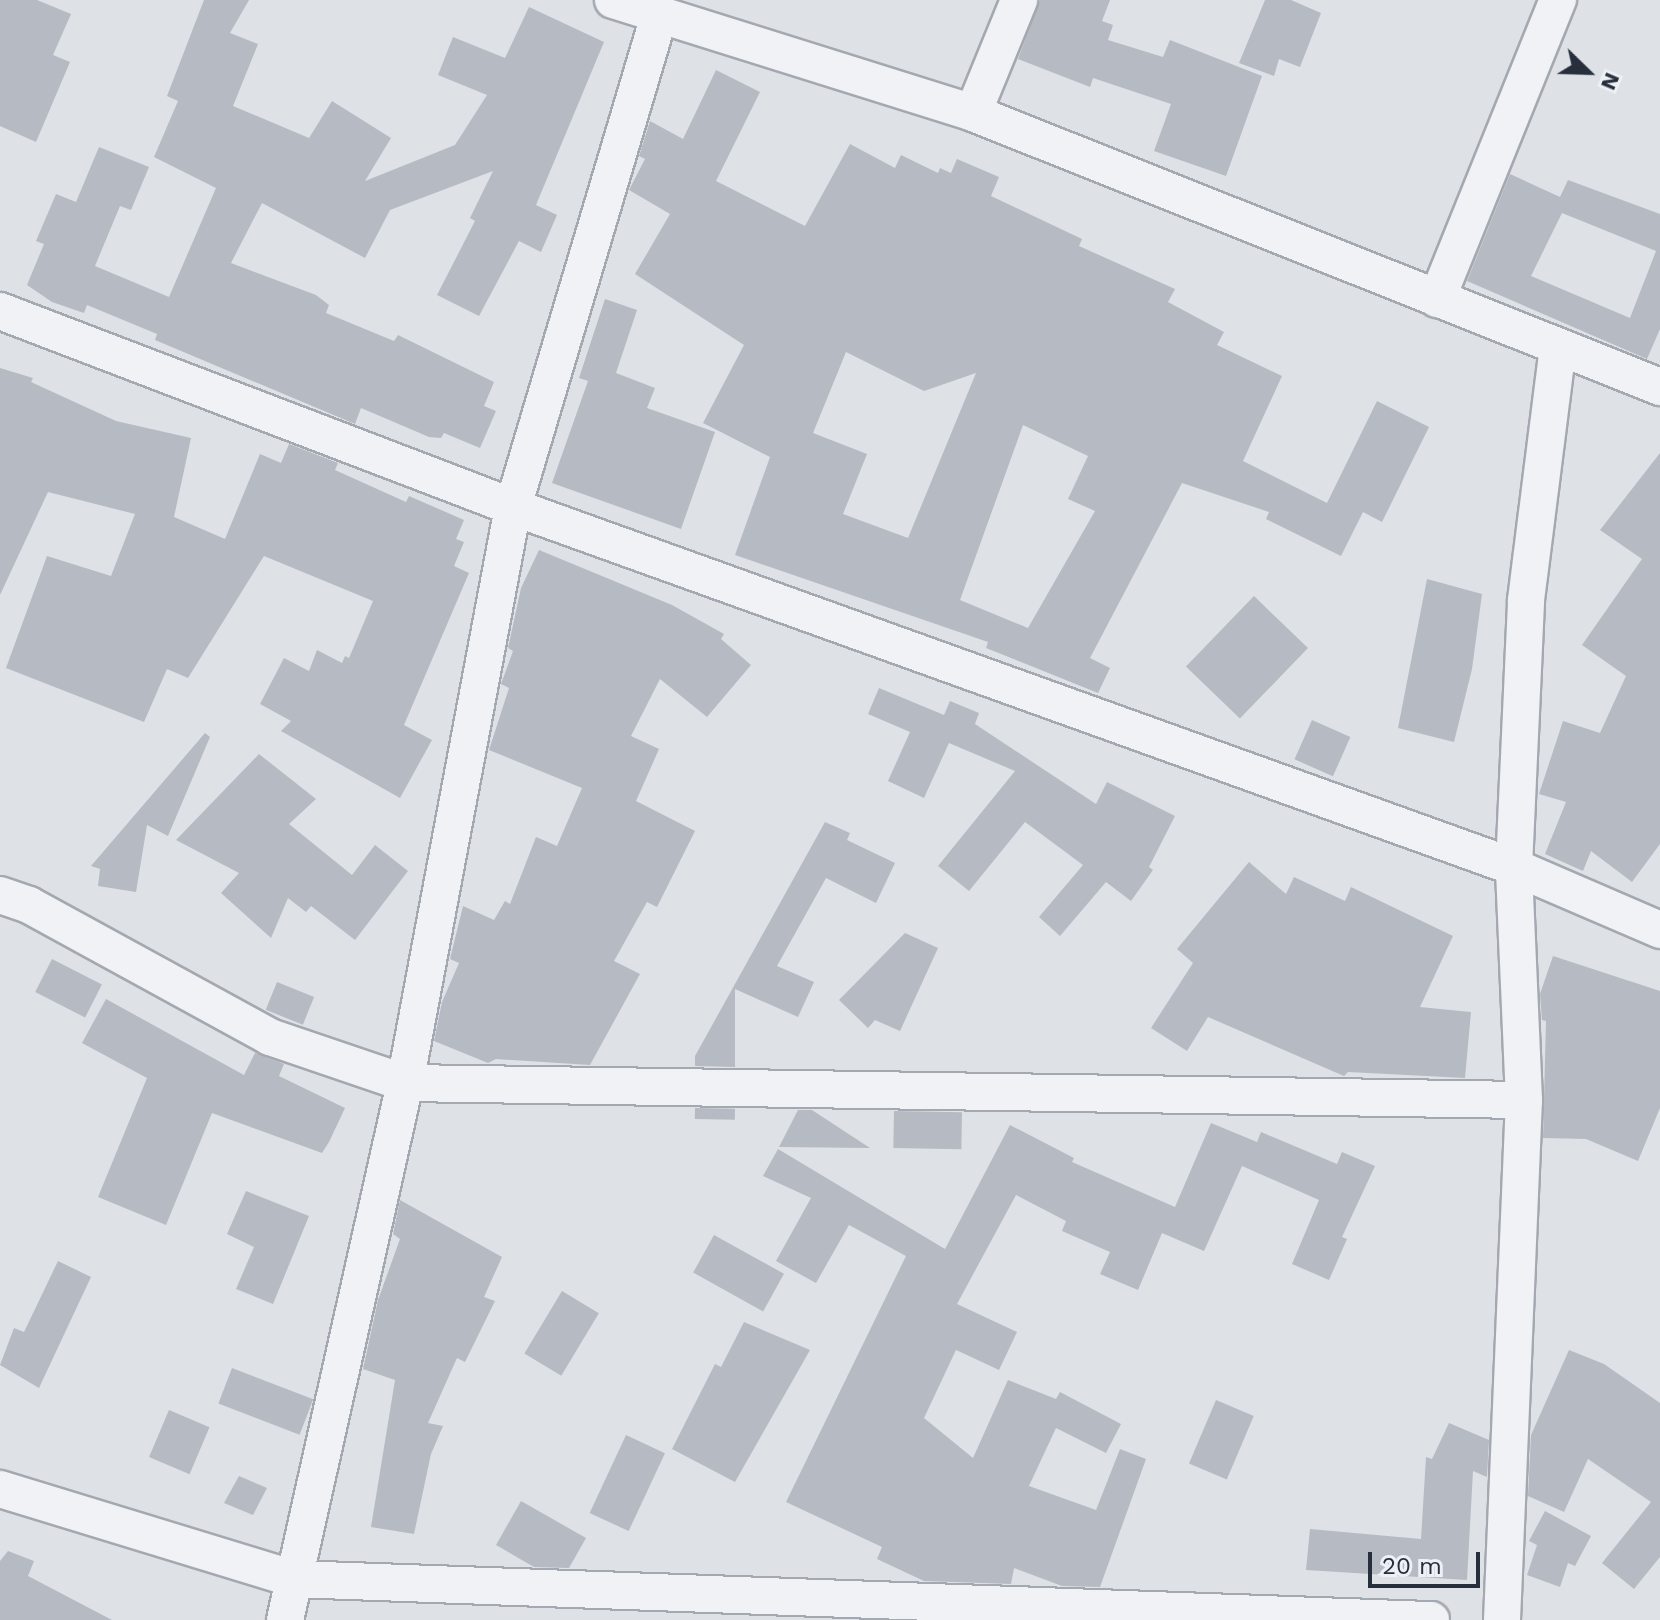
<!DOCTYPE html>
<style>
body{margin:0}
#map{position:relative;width:1660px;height:1620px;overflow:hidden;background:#dee1e6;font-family:"Work Sans",sans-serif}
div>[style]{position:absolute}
.building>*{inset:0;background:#b6bbc3;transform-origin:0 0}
.roads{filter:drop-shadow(2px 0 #a4a8b0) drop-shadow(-2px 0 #a4a8b0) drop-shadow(0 2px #a4a8b0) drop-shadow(0 -2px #a4a8b0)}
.street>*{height:36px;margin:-18px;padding:0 18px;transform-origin:18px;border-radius:18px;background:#f0f2f5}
span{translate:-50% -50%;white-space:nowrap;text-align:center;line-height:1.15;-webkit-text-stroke:8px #edf0f4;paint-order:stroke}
.north{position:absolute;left:1548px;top:32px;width:80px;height:80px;-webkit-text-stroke:6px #edf0f4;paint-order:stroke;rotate:113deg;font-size:22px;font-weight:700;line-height:32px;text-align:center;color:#282f3c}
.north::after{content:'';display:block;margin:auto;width:28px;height:36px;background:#282f3c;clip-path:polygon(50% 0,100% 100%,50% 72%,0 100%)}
.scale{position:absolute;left:1368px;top:1552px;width:112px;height:36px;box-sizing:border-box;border:4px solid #282f3c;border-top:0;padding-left:10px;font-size:24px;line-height:28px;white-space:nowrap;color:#282f3c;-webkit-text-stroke:6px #edf0f4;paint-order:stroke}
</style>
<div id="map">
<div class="building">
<i style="clip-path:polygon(0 0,37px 0,71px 14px,53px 55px,70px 62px,36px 142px,0 126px)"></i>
<i style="clip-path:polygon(204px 0,249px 0,230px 33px,258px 44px,233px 106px,309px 138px,332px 101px,391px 138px,365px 181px,455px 145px,487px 95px,438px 75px,453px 37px,505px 58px,529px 7px,604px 42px,536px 205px,557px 215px,541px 252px,519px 241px,479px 316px,437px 295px,475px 221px,470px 218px,493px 171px,390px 210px,365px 258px,262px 203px,231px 263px,316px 295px,329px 305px,326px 313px,394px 341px,398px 335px,494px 382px,484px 406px,496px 411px,480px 448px,444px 433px,441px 438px,429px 437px,361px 408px,355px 424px,155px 340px,157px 334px,87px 305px,84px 313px,52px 302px,27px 285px,44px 244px,36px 241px,56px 194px,76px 202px,99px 147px,149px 167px,131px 210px,120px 206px,95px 266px,169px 297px,216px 188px,154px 157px,178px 101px,167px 96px)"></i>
<i style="clip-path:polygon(1040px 0,1110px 0,1102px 21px,1113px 25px,1108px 40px,1163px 57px,1170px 40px,1262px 76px,1226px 176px,1154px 151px,1171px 104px,1093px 78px,1090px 87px,1018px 59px)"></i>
<i style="clip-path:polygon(1265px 0,1291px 0,1321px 13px,1300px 67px,1279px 59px,1274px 76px,1239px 63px)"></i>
<i style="clip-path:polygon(evenodd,716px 70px,760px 92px,716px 181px,805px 226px,850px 144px,895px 168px,901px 155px,938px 173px,940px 168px,951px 173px,957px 159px,999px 177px,991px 196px,1082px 239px,1079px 246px,1175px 289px,1168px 302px,1224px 332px,1217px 345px,1282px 376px,1243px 461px,1327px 503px,1377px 401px,1429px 427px,1382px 522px,1363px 512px,1341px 556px,1266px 519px,1269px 512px,1182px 483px,1090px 658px,1110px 668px,1098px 693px,986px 648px,988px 642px,735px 555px,770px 457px,703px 423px,744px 345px,635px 274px,670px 214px,629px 190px,645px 159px,639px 156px,650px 121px,683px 139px,716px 70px,846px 352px,924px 391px,976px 373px,908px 538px,843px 514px,867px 454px,813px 433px,846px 352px,716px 70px,1023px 425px,1088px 456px,1068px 499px,1095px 511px,1028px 628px,960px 600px,1023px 425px)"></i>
<i style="clip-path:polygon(evenodd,1510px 174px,1560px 197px,1568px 180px,1660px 214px,1660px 329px,1647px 359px,1467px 281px,1510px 174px,1562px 213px,1656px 251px,1630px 318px,1531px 276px,1562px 213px)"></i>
<i style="clip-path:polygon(605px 299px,637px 310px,616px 373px,655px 388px,647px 408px,715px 432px,681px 529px,552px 483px,588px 381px,579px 378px)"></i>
<i style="clip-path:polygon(0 368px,33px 378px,31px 382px,116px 421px,191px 438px,174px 517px,225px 539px,260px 454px,281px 463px,289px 444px,338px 463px,335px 470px,406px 502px,409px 496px,464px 520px,456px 539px,464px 542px,454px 566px,469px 573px,404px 725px,432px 740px,400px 798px,281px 731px,291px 721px,260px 704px,284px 658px,309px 671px,317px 650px,342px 663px,345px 656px,349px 658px,373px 601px,264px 556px,188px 678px,167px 669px,144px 722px,6px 668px,47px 556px,111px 576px,135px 514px,48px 492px,0 595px)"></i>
<i style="clip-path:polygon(1660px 453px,1660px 844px,1632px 882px,1591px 851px,1583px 871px,1545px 854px,1566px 802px,1539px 794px,1563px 721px,1600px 733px,1626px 676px,1582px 645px,1642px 559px,1600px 530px)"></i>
<i style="clip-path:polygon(539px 550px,672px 605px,724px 634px,721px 639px,751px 665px,707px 717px,660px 679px,631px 736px,659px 749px,636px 801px,695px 831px,657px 907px,647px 902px,614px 961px,640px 974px,590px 1065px,496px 1059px,488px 1063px,434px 1041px,442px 1002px,459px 963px,450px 959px,463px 906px,494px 920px,505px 901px,510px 904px,536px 837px,557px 846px,582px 788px,489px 750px,509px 688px,501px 684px,513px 651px,508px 648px,521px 588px)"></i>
<i style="clip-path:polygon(1427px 579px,1482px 594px,1472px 669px,1454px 742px,1398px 728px)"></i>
<i style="left:1254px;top:596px;width:75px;height:98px;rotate:44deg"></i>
<i style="clip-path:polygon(879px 688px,944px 715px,950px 701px,979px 713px,975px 724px,1096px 804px,1107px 782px,1175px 816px,1149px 867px,1153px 870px,1131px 901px,1106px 882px,1060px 936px,1039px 917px,1083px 865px,1025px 822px,969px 891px,938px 866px,1015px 771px,949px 743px,924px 798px,888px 781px,910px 732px,868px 714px)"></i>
<i style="left:1312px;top:720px;width:42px;height:43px;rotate:24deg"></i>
<i style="clip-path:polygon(205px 733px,210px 737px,168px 836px,147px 825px,136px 892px,98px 886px,100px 869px,91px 866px)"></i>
<i style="clip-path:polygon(259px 754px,316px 799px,289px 824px,352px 875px,375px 845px,408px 871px,355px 940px,311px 906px,306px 912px,288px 898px,271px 938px,221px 893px,239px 873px,176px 840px)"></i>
<i style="clip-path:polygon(825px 822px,850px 833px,847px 840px,895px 863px,876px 903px,826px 878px,777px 966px,814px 982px,798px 1017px,735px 989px,735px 1067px,695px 1066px,695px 1056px)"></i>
<i style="clip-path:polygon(1249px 862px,1286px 894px,1294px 877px,1345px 901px,1351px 887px,1453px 936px,1420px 1007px,1471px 1012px,1465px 1078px,1348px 1072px,1344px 1076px,1208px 1017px,1187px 1051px,1151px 1028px,1193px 963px,1177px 949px)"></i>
<i style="clip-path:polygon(905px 933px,938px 948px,900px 1031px,875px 1020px,868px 1028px,839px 1000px)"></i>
<i style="clip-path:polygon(1553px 956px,1660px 991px,1660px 1108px,1638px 1161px,1586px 1139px,1543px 1138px,1546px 1021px,1542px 1020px,1540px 994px)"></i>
<i style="left:52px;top:959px;width:56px;height:37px;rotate:27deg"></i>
<i style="left:277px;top:982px;width:40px;height:30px;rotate:22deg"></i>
<i style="clip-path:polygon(106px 999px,244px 1075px,255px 1053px,284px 1064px,279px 1076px,345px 1108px,329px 1142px,322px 1153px,212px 1113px,166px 1225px,98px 1197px,147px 1078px,82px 1043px)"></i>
<i style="left:695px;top:1108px;width:40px;height:11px;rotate:1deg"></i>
<i style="clip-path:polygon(798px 1110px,812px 1110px,870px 1148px,779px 1147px)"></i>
<i style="left:894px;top:1111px;width:68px;height:37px;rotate:1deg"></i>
<i style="clip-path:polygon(1211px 1123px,1257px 1142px,1261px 1132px,1337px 1164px,1342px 1152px,1375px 1166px,1342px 1237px,1347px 1239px,1329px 1280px,1292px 1264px,1319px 1200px,1242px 1166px,1204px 1251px,1162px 1233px,1138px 1290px,1100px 1274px,1110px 1252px,1062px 1231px,1066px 1221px,1016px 1195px,957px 1304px,1017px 1332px,999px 1370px,956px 1350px,924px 1418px,973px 1458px,1008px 1380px,1056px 1399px,1060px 1392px,1121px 1424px,1106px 1453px,1056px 1428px,1029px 1486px,1096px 1510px,1120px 1449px,1146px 1459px,1100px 1587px,1062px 1586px,1014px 1568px,1011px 1584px,924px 1581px,877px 1559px,882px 1547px,786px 1502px,906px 1256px,849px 1225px,816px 1283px,776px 1261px,811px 1198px,763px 1176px,778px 1149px,945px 1249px,1010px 1125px,1074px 1158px,1072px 1162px,1175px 1207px)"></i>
<i style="clip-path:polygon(246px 1191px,309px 1216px,273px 1304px,236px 1289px,254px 1247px,227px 1234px)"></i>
<i style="clip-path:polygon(400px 1200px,502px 1257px,484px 1297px,495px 1301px,465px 1362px,457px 1358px,428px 1423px,443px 1426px,431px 1454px,414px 1534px,371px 1527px,395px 1380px,363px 1369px,378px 1300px,400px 1239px,393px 1234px)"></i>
<i style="left:714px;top:1235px;width:80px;height:43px;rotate:29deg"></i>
<i style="clip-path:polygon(58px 1261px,91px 1277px,39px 1388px,0 1365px,14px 1328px,24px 1332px)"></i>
<i style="left:562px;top:1291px;width:43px;height:73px;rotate:31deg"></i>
<i style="clip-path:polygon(744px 1322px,810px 1350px,735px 1482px,672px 1449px,715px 1364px,721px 1367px)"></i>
<i style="clip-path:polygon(1569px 1350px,1604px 1364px,1660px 1403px,1660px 1557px,1634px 1589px,1602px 1563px,1651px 1502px,1588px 1459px,1564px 1512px,1528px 1496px,1531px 1435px)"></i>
<i style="left:232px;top:1368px;width:87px;height:38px;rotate:21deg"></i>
<i style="left:1216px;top:1400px;width:41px;height:69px;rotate:23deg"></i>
<i style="left:169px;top:1410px;width:44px;height:51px;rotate:23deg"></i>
<i style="clip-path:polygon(1449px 1423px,1489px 1440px,1487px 1477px,1473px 1471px,1467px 1580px,1306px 1570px,1310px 1529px,1421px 1539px,1426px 1457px,1432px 1459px)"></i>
<i style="left:626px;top:1435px;width:43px;height:86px;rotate:25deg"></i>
<i style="clip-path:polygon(239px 1476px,267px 1488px,253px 1515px,224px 1503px)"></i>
<i style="clip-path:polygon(521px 1501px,586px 1538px,569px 1568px,534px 1567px,496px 1545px)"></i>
<i style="clip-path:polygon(1545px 1511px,1591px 1536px,1575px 1566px,1568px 1563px,1560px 1587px,1527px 1575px,1537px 1545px,1529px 1541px)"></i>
<i style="clip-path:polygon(8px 1551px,34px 1561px,28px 1576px,112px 1620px,0 1620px,0 1561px)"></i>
</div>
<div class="roads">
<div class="street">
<i style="left:613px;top:0;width:377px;rotate:17.4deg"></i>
<i style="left:973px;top:113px;width:740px;rotate:21.74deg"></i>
<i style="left:973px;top:113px;width:122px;rotate:-67.8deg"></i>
<i style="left:1437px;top:299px;width:323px;rotate:-68deg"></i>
<i style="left:0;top:311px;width:549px;rotate:20.91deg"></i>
<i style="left:513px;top:507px;width:1064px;rotate:19.78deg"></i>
<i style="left:1514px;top:867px;width:159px;rotate:23.3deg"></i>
<i style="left:0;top:895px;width:31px;rotate:19deg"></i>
<i style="left:29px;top:905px;width:275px;rotate:28.7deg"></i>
<i style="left:270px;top:1037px;width:143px;rotate:18.8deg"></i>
<i style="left:405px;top:1083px;width:1119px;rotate:0.87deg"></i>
<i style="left:0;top:1489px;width:307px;rotate:17deg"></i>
<i style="left:294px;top:1579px;width:1138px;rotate:2.07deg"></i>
<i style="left:285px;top:1620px;width:550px;rotate:-77.4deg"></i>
<i style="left:405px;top:1083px;width:586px;rotate:-79.38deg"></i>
<i style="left:513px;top:507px;width:512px;rotate:-73.44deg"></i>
<i style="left:1502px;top:1620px;width:520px;rotate:-87.58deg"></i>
<i style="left:1524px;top:1100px;width:233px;rotate:-92.5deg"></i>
<i style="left:1514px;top:867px;width:267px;rotate:-87.4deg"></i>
<i style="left:1526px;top:600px;width:255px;rotate:-82.8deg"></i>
</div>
</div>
<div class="north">N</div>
<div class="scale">20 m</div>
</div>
